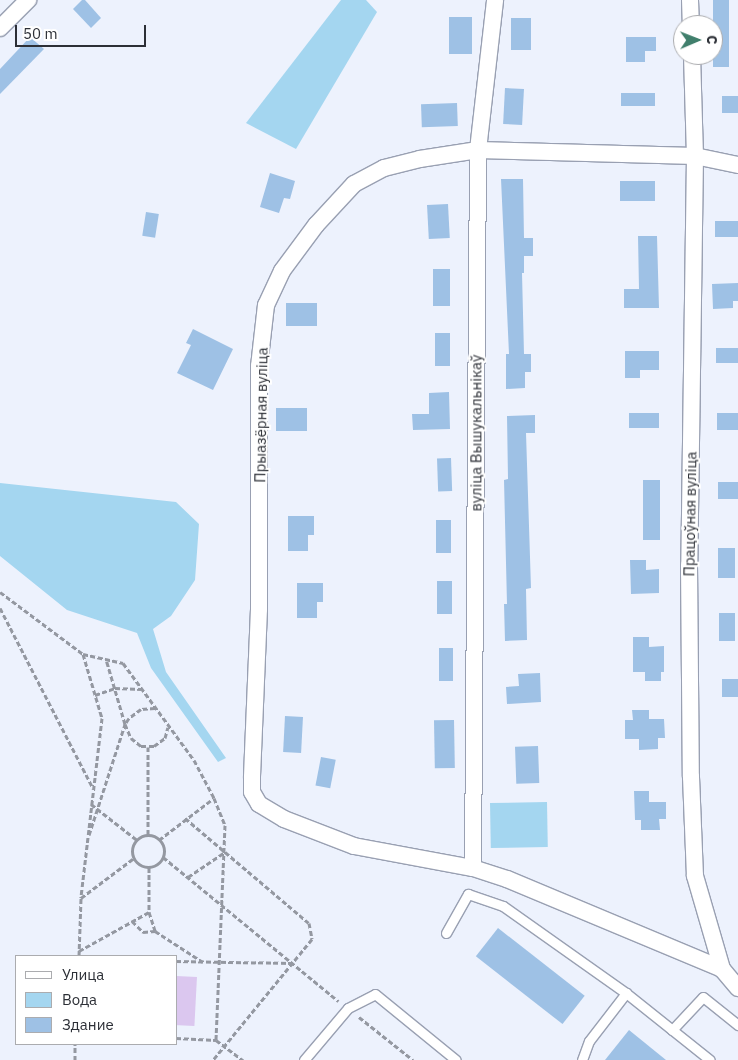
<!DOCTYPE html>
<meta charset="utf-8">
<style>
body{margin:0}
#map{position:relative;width:738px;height:1060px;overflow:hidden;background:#edf2fd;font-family:"IBM Plex Sans",sans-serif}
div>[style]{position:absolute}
.green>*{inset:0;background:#dbc7ef;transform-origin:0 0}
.water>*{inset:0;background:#a4d6f0;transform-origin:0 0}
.building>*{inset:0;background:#9ec1e5;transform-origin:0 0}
.path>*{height:3px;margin-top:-1.5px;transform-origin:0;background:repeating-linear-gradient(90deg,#9498a1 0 5px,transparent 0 7.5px)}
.path>.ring{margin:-1.5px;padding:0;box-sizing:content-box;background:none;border:3px solid #9498a1;border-radius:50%}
.roads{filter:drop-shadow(1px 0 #99a0b2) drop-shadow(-1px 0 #99a0b2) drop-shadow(0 1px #99a0b2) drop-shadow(0 -1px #99a0b2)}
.service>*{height:9px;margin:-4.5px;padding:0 4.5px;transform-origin:4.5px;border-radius:4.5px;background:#fff}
.minor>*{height:16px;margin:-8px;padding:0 8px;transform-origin:8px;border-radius:8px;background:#fff}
span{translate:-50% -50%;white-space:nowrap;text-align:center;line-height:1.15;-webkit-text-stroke:4px #fff;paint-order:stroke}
.street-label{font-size:15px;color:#2c2f36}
.legend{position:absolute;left:15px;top:955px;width:162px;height:90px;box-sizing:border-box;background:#fff;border:1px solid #abacaf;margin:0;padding:6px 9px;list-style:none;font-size:15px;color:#2c2f36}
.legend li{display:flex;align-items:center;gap:10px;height:25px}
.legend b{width:25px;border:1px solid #abacaf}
.north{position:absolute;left:673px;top:15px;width:50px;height:50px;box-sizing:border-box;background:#fff;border:1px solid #abacaf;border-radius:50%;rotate:89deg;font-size:14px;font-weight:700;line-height:20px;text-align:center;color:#2c2f36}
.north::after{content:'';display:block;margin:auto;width:18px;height:22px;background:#407f6c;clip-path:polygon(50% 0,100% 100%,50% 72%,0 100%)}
.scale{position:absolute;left:15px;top:25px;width:131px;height:22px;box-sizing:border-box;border:2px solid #2c2f36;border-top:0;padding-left:6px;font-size:15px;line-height:18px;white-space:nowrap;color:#2c2f36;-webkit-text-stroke:4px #fff;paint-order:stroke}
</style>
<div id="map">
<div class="green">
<i style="left:176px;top:976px;width:21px;height:49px;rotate:3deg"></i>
</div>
<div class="water">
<i style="clip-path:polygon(341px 0,366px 0,377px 12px,296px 149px,246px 123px)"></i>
<i style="clip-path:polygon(0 483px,176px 502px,199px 524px,195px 580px,171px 616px,153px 629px,166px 672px,226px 758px,218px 762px,151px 668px,137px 633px,67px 610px,0 556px)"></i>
<i style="left:547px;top:802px;width:45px;height:57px;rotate:89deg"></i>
</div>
<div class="building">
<i style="clip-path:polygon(82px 0,85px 0,101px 18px,91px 28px,73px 9px)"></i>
<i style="left:713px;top:0;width:16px;height:67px"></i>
<i style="left:472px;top:17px;width:37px;height:23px;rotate:90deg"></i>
<i style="left:511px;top:18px;width:20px;height:32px"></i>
<i style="clip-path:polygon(30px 37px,44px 49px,0 94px,0 69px)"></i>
<i style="clip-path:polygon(626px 37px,656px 37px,656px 51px,645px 51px,645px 62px,626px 62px)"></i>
<i style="left:505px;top:88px;width:19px;height:36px;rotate:3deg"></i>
<i style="left:621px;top:93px;width:34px;height:13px"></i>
<i style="left:738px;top:96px;width:17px;height:16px;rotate:90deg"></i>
<i style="left:457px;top:103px;width:23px;height:36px;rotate:88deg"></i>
<i style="clip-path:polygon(270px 173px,295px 181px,290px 199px,284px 198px,279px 213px,260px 207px)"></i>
<i style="clip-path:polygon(501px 179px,523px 179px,524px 238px,533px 238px,533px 256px,524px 256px,524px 273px,522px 273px,524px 354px,531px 354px,531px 372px,525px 372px,525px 388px,506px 389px,506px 354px,509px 354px)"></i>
<i style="left:620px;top:181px;width:35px;height:20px"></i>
<i style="left:448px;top:204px;width:34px;height:21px;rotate:87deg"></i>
<i style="left:146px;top:212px;width:13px;height:24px;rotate:9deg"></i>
<i style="left:715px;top:221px;width:23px;height:16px"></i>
<i style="clip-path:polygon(638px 236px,657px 236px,659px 308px,624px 308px,624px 289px,639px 289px)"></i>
<i style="left:433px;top:269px;width:17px;height:37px"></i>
<i style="clip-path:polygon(738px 283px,738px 301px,733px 301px,733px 308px,713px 309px,712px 284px)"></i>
<i style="left:286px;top:303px;width:31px;height:23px"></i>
<i style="clip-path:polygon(193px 329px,233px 349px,213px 390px,177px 373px,191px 345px,186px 343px)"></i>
<i style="left:435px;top:333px;width:15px;height:33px"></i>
<i style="left:716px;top:348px;width:22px;height:15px"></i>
<i style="clip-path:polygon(625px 351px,659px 351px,659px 370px,640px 370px,640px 378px,625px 378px)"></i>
<i style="clip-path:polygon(449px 392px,450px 429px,413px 430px,412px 414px,429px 414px,429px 393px)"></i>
<i style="left:276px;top:408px;width:31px;height:23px"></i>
<i style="left:659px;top:413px;width:15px;height:30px;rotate:90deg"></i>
<i style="left:738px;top:413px;width:17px;height:21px;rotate:90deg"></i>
<i style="clip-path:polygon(535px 415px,535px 433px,526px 433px,531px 588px,526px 589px,527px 640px,505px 641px,504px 604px,507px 604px,504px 480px,508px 479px,507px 416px)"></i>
<i style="left:451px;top:458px;width:33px;height:14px;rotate:88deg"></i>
<i style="left:643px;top:480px;width:17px;height:60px"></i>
<i style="left:738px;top:482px;width:17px;height:20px;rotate:90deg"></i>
<i style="clip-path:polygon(288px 516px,314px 516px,314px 535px,308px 535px,308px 551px,288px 551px)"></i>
<i style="left:436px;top:520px;width:15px;height:33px"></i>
<i style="left:718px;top:548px;width:17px;height:30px"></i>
<i style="clip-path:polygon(630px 560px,646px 560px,646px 570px,659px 569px,659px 593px,631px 594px)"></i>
<i style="left:437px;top:581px;width:15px;height:33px"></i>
<i style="clip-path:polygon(297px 583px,323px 583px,323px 602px,317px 602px,317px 618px,297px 618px)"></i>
<i style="left:719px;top:613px;width:16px;height:28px"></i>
<i style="clip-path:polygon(633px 637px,649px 637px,649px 647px,664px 646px,664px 672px,661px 672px,661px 681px,645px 681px,645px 672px,633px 672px)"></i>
<i style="left:439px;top:648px;width:14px;height:33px"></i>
<i style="clip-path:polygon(540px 673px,541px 702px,507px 704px,506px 687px,519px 686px,518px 674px)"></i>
<i style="left:722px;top:679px;width:16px;height:18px"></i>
<i style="clip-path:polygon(632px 710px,649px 710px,649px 719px,664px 719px,665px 738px,658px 738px,658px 749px,639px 750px,639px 739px,625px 739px,625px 720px,633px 720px)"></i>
<i style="left:285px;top:716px;width:18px;height:36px;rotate:3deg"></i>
<i style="left:454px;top:720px;width:48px;height:20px;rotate:89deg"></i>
<i style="left:538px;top:746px;width:37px;height:23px;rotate:88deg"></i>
<i style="left:321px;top:757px;width:15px;height:29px;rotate:11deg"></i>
<i style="clip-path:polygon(634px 791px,649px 791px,649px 802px,666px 802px,666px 819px,659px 819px,660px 830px,641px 830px,641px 820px,635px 820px)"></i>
<i style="left:498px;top:928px;width:110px;height:36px;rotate:38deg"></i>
<i style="clip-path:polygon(629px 1030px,666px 1060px,605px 1060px)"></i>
</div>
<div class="path">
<i style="left:0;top:592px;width:104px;rotate:36.8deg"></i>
<i style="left:83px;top:654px;width:41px;rotate:12.7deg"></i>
<i style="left:123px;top:663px;width:120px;rotate:53.8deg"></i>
<i style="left:194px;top:760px;width:43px;rotate:62.2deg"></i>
<i style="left:214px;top:798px;width:29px;rotate:68deg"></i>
<i style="left:225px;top:825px;width:215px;rotate:92.4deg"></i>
<i style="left:216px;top:1040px;width:34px;rotate:37deg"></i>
<i style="left:0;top:608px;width:203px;rotate:62.7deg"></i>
<i style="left:83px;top:654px;width:67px;rotate:73.5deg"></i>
<i style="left:102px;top:718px;width:181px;rotate:96.7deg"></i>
<i style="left:81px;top:898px;width:66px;rotate:-37deg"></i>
<i style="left:95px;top:695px;width:21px;rotate:-19deg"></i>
<i style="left:115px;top:688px;width:26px;rotate:2deg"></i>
<i style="left:155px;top:708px;width:14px;rotate:176deg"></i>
<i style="left:141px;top:709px;width:15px;rotate:143deg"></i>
<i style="left:129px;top:718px;width:7px;rotate:124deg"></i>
<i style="left:125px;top:724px;width:15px;rotate:67deg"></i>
<i style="left:131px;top:738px;width:13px;rotate:39deg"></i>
<i style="left:141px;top:746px;width:13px"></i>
<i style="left:154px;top:746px;width:14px;rotate:-36deg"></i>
<i style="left:165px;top:738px;width:11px;rotate:-75deg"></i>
<i style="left:148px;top:747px;width:88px;rotate:90deg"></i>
<i style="left:91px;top:804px;width:58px;rotate:38deg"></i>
<i style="left:185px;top:818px;width:162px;rotate:40.3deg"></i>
<i style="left:309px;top:923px;width:16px;rotate:79deg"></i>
<i style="left:312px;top:939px;width:156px;rotate:129.3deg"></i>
<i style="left:89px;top:835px;width:117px;rotate:-72deg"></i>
<i style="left:125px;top:724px;width:68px;rotate:-106.3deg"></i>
<i class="ring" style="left:132px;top:835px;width:29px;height:29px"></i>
<i style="left:159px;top:840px;width:69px;rotate:-37.4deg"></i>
<i style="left:163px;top:857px;width:227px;rotate:39.4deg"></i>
<i style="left:149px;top:867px;width:45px;rotate:90deg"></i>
<i style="left:149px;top:912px;width:20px;rotate:72deg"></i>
<i style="left:155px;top:931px;width:57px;rotate:32.9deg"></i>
<i style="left:188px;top:877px;width:45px;rotate:-34deg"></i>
<i style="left:132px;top:921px;width:16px;rotate:45deg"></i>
<i style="left:143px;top:932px;width:12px;rotate:-5deg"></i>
<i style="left:79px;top:951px;width:80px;rotate:-29.1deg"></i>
<i style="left:79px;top:956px;width:58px;rotate:-88deg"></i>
<i style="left:176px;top:961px;width:116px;rotate:1deg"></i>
<i style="left:359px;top:1017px;width:69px;rotate:38.5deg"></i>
<i style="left:176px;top:1038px;width:40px;rotate:2.9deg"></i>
<i style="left:75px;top:1060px;width:16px;rotate:-90deg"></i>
</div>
<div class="roads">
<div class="service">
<i style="left:446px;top:933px;width:45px;rotate:-60.6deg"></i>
<i style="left:468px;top:894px;width:37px;rotate:19deg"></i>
<i style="left:503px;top:906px;width:151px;rotate:35.3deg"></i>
<i style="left:672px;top:1030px;width:45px;rotate:-46.8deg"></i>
<i style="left:703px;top:997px;width:45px;rotate:38.7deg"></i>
<i style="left:304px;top:1060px;width:68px;rotate:-49.8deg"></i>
<i style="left:348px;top:1008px;width:30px;rotate:-27deg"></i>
<i style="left:375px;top:994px;width:104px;rotate:39.2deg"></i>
<i style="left:582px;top:1060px;width:20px;rotate:-70deg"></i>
<i style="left:589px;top:1041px;width:61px;rotate:-52.4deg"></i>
<i style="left:626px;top:993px;width:107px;rotate:38.6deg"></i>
</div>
<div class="minor">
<i style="left:690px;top:0;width:25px;rotate:88deg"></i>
<i style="left:0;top:28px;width:40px;rotate:-45deg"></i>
<i style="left:692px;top:55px;width:101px;rotate:88.3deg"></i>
<i style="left:695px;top:156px;width:409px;rotate:90.8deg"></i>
<i style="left:689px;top:565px;width:212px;rotate:89.5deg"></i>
<i style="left:691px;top:777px;width:99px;rotate:87.7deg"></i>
<i style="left:695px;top:876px;width:97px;rotate:73.8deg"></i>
<i style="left:738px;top:165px;width:44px;rotate:-168.2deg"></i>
<i style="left:695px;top:156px;width:217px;rotate:-178.4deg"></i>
<i style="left:478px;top:150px;width:59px;rotate:171.2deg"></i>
<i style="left:420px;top:159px;width:37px;rotate:166deg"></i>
<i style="left:384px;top:168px;width:34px;rotate:152deg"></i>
<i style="left:354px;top:184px;width:56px;rotate:132.8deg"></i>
<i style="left:316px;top:225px;width:57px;rotate:126.5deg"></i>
<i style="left:282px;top:271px;width:38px;rotate:115deg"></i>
<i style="left:266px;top:305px;width:61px;rotate:96.5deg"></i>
<i style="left:259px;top:366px;width:243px;rotate:90deg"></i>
<i style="left:259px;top:609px;width:169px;rotate:92.4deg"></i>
<i style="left:252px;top:778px;width:14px;rotate:90deg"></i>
<i style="left:252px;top:792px;width:14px;rotate:60deg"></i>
<i style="left:259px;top:804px;width:29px;rotate:31deg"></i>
<i style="left:284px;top:819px;width:75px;rotate:21.1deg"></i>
<i style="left:354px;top:846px;width:121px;rotate:10.5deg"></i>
<i style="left:473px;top:868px;width:36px;rotate:18deg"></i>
<i style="left:507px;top:879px;width:233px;rotate:22.7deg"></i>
<i style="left:722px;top:969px;width:25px;rotate:50deg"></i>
<i style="left:473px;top:868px;width:718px;rotate:-89.6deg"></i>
<i style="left:478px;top:150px;width:151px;rotate:-83.5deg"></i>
</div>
</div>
<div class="street-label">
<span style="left:261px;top:415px;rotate:-89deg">Прыазёрная вуліца</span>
<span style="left:476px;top:433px;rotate:-90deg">вуліца Вышукальнікаў</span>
<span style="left:690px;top:514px;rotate:-89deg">Працоўная вуліца</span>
</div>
<ul class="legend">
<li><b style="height:6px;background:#fff"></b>Улица</li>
<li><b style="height:14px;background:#a4d6f0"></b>Вода</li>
<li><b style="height:14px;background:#9ec1e5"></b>Здание</li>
</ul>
<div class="north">С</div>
<div class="scale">50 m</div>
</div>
